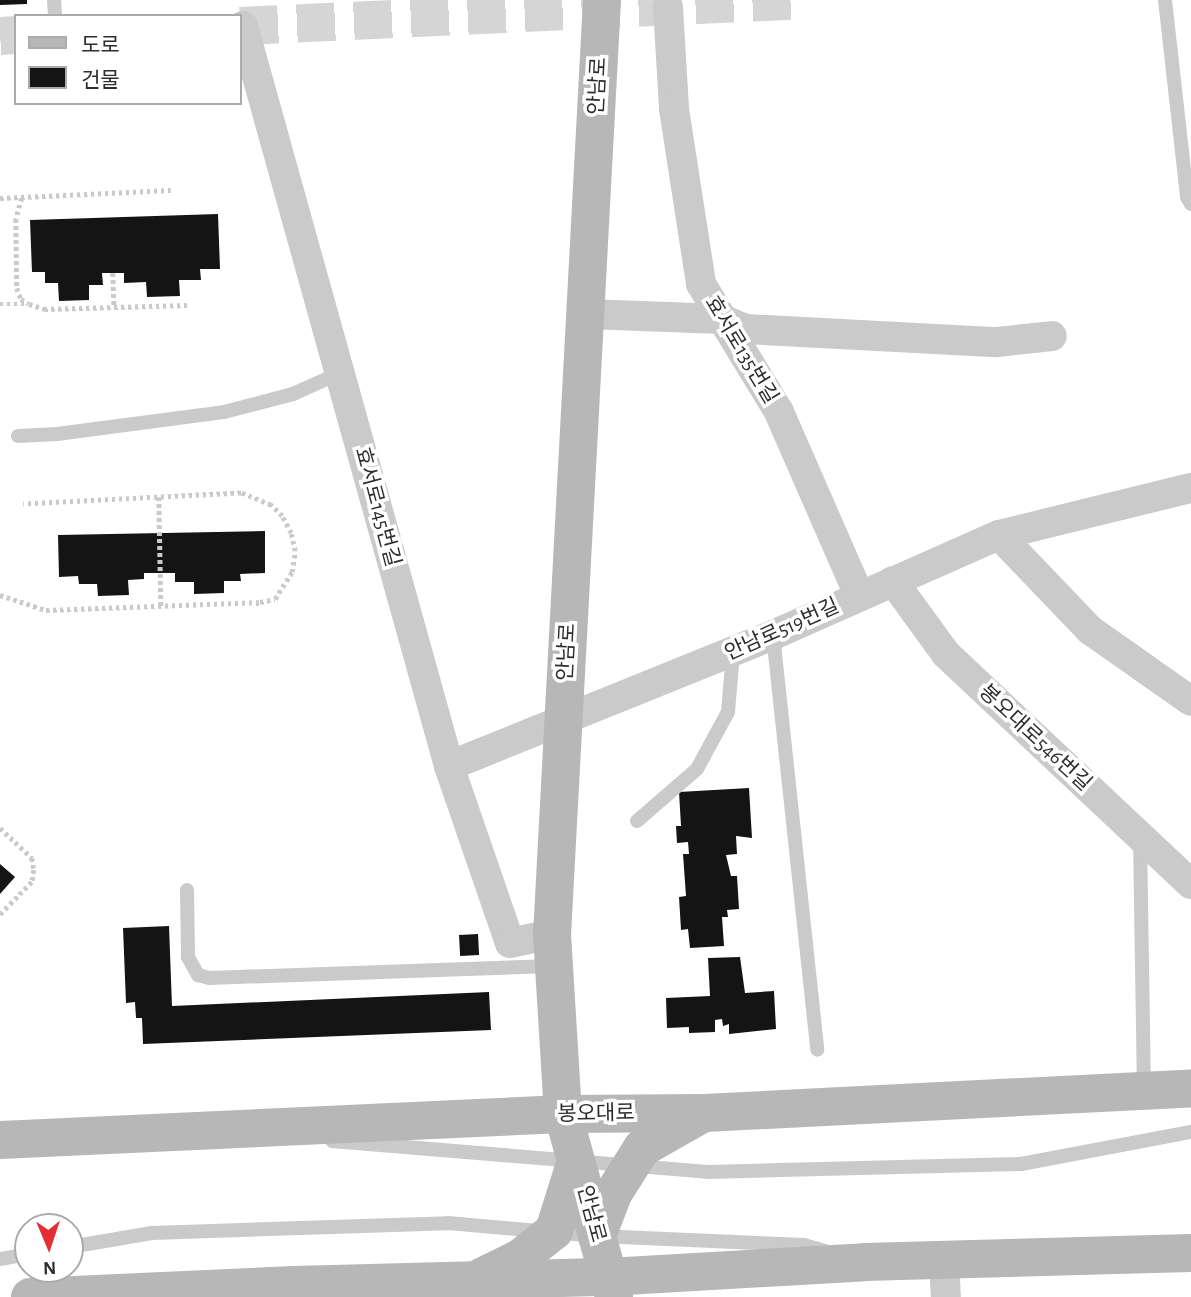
<!DOCTYPE html>
<meta charset="utf-8">
<style>
body{margin:0}
#map{position:relative;width:1191px;height:1297px;overflow:hidden;background:#fff;font-family:"Alegreya Sans","Noto Sans KR",sans-serif}
div>[style]{position:absolute}
.building>*{inset:0;background:#141414;transform-origin:0 0}
.secondary-tunnel>*{height:38px;margin-top:-19px;transform-origin:0;background:repeating-linear-gradient(90deg,#d5d5d5 0 38px,transparent 0 57px)}
.path>*{height:4.5px;margin-top:-2.25px;transform-origin:0;background:repeating-linear-gradient(90deg,#cacaca 0 3.5px,transparent 0 7px)}
.lane>*{height:14px;margin:-7px;padding:0 7px;transform-origin:7px;border-radius:7px;background:#cacaca}
.street>*{height:30px;margin:-15px;padding:0 15px;transform-origin:15px;border-radius:15px;background:#cacaca}
.secondary>*{height:38px;margin:-19px;padding:0 19px;transform-origin:19px;border-radius:19px;background:#b7b7b7}
span{translate:-50% -50%;white-space:nowrap;text-align:center;line-height:1.15;-webkit-text-stroke:7px #fff;paint-order:stroke}
.street-label{font-size:21px;color:#2d2d2d}
.legend{position:absolute;left:14px;top:14px;width:228px;height:91px;box-sizing:border-box;background:#fff;border:2px solid #ababab;margin:0;padding:9px 12px;list-style:none;font-size:21px;color:#2d2d2d}
.legend li{display:flex;align-items:center;gap:14px;height:35px}
.legend b{width:35px;border:2px solid #ababab}
.north{position:absolute;left:14px;top:1213px;width:70px;height:70px;box-sizing:border-box;background:#fff;border:2px solid #ababab;border-radius:50%;rotate:178deg;font-size:19px;font-weight:700;line-height:28px;text-align:center;color:#2d2d2d}
.north::after{content:'';display:block;margin:auto;width:24px;height:32px;background:#e42e33;clip-path:polygon(50% 0,100% 100%,50% 72%,0 100%)}
</style>
<div id="map">
<div class="building">
<i style="clip-path:polygon(0 0,27px 0,27px 4px,0 5px)"></i>
<i style="clip-path:polygon(218px 214px,220px 269px,200px 269px,201px 280px,179px 280px,180px 296px,147px 297px,146px 282px,124px 283px,124px 273px,102px 273px,103px 285px,89px 285px,89px 300px,59px 301px,58px 283px,45px 283px,45px 272px,32px 272px,30px 220px)"></i>
<i style="clip-path:polygon(265px 531px,265px 573px,240px 574px,241px 581px,224px 581px,224px 593px,194px 594px,194px 582px,175px 582px,175px 573px,144px 573px,144px 579px,128px 580px,129px 595px,98px 596px,97px 584px,79px 584px,78px 576px,59px 577px,58px 535px)"></i>
<i style="clip-path:polygon(749px 788px,752px 838px,736px 836px,737px 854px,726px 855px,731px 876px,737px 876px,739px 909px,727px 910px,728px 917px,722px 917px,724px 946px,690px 948px,688px 929px,681px 930px,679px 897px,686px 896px,683px 854px,689px 854px,688px 842px,677px 843px,676px 826px,681px 826px,679px 792px)"></i>
<i style="clip-path:polygon(0 864px,15px 877px,0 894px)"></i>
<i style="clip-path:polygon(169px 926px,172px 1006px,489px 992px,491px 1030px,143px 1044px,142px 1018px,136px 1018px,135px 1002px,126px 1003px,123px 928px)"></i>
<i style="left:478px;top:934px;width:21px;height:19px;rotate:87deg"></i>
<i style="clip-path:polygon(740px 957px,745px 993px,774px 991px,776px 1029px,729px 1034px,729px 1024px,723px 1026px,722px 1019px,715px 1020px,715px 1032px,689px 1033px,689px 1027px,667px 1028px,666px 998px,710px 996px,708px 958px)"></i>
</div>
<div class="secondary-tunnel">
<i style="left:240px;top:26px;width:569px;rotate:-2.62deg"></i>
<i style="left:0;top:36px;width:16px;rotate:-4deg"></i>
</div>
<div class="path">
<i style="left:0;top:198px;width:171px;rotate:-2.7deg"></i>
<i style="left:22px;top:198px;width:22px;rotate:106deg"></i>
<i style="left:16px;top:219px;width:69px;rotate:89.2deg"></i>
<i style="left:17px;top:288px;width:12px;rotate:70deg"></i>
<i style="left:21px;top:299px;width:9px;rotate:32deg"></i>
<i style="left:29px;top:304px;width:16px;rotate:18deg"></i>
<i style="left:44px;top:309px;width:143px;rotate:-1.6deg"></i>
<i style="left:113px;top:273px;width:34px;rotate:88deg"></i>
<i style="left:0;top:304px;width:28px"></i>
<i style="left:159px;top:497px;width:109px;rotate:88.9deg"></i>
<i style="left:0;top:595px;width:48px;rotate:18.1deg"></i>
<i style="left:46px;top:610px;width:214px;rotate:-2.1deg"></i>
<i style="left:260px;top:602px;width:15px;rotate:-11deg"></i>
<i style="left:275px;top:599px;width:32px;rotate:-58deg"></i>
<i style="left:292px;top:572px;width:21px;rotate:-82deg"></i>
<i style="left:295px;top:551px;width:18px;rotate:-103deg"></i>
<i style="left:291px;top:533px;width:19px;rotate:-118deg"></i>
<i style="left:282px;top:516px;width:16px;rotate:-135deg"></i>
<i style="left:271px;top:505px;width:32px;rotate:-158deg"></i>
<i style="left:241px;top:493px;width:218px;rotate:177.1deg"></i>
<i style="left:0;top:828px;width:44px;rotate:43.2deg"></i>
<i style="left:32px;top:858px;width:12px;rotate:81deg"></i>
<i style="left:34px;top:870px;width:12px;rotate:99deg"></i>
<i style="left:32px;top:882px;width:46px;rotate:134.1deg"></i>
</div>
<div class="lane">
<i style="left:54px;top:0;width:16px;rotate:86deg"></i>
<i style="left:1165px;top:0;width:198px;rotate:83.6deg"></i>
<i style="left:1187px;top:197px;width:8px;rotate:60deg"></i>
<i style="left:18px;top:436px;width:39px;rotate:-3deg"></i>
<i style="left:57px;top:434px;width:168px;rotate:-7.5deg"></i>
<i style="left:224px;top:412px;width:71px;rotate:-14.6deg"></i>
<i style="left:293px;top:394px;width:51px;rotate:-24.1deg"></i>
<i style="left:773px;top:635px;width:417px;rotate:83.9deg"></i>
<i style="left:637px;top:821px;width:79px;rotate:-40.9deg"></i>
<i style="left:697px;top:769px;width:65px;rotate:-61.5deg"></i>
<i style="left:728px;top:712px;width:60px;rotate:-85.2deg"></i>
<i style="left:1140px;top:837px;width:252px;rotate:89.1deg"></i>
<i style="left:187px;top:890px;width:67px;rotate:89.1deg"></i>
<i style="left:188px;top:957px;width:21px;rotate:61deg"></i>
<i style="left:198px;top:975px;width:11px;rotate:15deg"></i>
<i style="left:209px;top:978px;width:344px;rotate:-2deg"></i>
<i style="left:332px;top:1141px;width:377px;rotate:4.7deg"></i>
<i style="left:708px;top:1172px;width:313px;rotate:-1.5deg"></i>
<i style="left:1021px;top:1164px;width:173px;rotate:-10.7deg"></i>
<i style="left:70px;top:1247px;width:83px;rotate:-9.7deg"></i>
<i style="left:152px;top:1233px;width:296px;rotate:-1.9deg"></i>
<i style="left:448px;top:1223px;width:150px;rotate:5deg"></i>
<i style="left:597px;top:1236px;width:207px;rotate:2.5deg"></i>
<i style="left:804px;top:1245px;width:22px;rotate:16deg"></i>
<i style="left:0;top:1259px;width:28px;rotate:-10deg"></i>
</div>
<div class="street">
<i style="left:668px;top:7px;width:102px;rotate:86.6deg"></i>
<i style="left:674px;top:109px;width:177px;rotate:81.2deg"></i>
<i style="left:701px;top:284px;width:150px;rotate:58.6deg"></i>
<i style="left:779px;top:412px;width:200px;rotate:66.4deg"></i>
<i style="left:243px;top:26px;width:768px;rotate:74.44deg"></i>
<i style="left:449px;top:766px;width:187px;rotate:71deg"></i>
<i style="left:510px;top:943px;width:43px;rotate:-12.1deg"></i>
<i style="left:586px;top:314px;width:136px;rotate:2.1deg"></i>
<i style="left:722px;top:319px;width:25px;rotate:23deg"></i>
<i style="left:745px;top:329px;width:252px;rotate:3deg"></i>
<i style="left:997px;top:342px;width:55px;rotate:-6.2deg"></i>
<i style="left:999px;top:535px;width:132px;rotate:46.2deg"></i>
<i style="left:1090px;top:630px;width:123px;rotate:35.1deg"></i>
<i style="left:893px;top:581px;width:90px;rotate:54deg"></i>
<i style="left:946px;top:654px;width:336px;rotate:43.2deg"></i>
<i style="left:449px;top:766px;width:349px;rotate:-22deg"></i>
<i style="left:773px;top:635px;width:247px;rotate:-23.9deg"></i>
<i style="left:999px;top:535px;width:198px;rotate:-13.8deg"></i>
<i style="left:944px;top:1261px;width:36px;rotate:87deg"></i>
</div>
<div class="secondary">
<i style="left:602px;top:0;width:935px;rotate:93.06deg"></i>
<i style="left:552px;top:934px;width:180px;rotate:86.5deg"></i>
<i style="left:563px;top:1114px;width:190px;rotate:74.4deg"></i>
<i style="left:0;top:1140px;width:564px;rotate:-2.64deg"></i>
<i style="left:563px;top:1114px;width:142px;rotate:-0.4deg"></i>
<i style="left:705px;top:1113px;width:487px;rotate:-2.9deg"></i>
<i style="left:597px;top:1236px;width:45px;rotate:-69.1deg"></i>
<i style="left:613px;top:1194px;width:54px;rotate:-57.8deg"></i>
<i style="left:642px;top:1148px;width:67px;rotate:-29.6deg"></i>
<i style="left:481px;top:1277px;width:43px;rotate:-26deg"></i>
<i style="left:520px;top:1258px;width:43px;rotate:-38.5deg"></i>
<i style="left:554px;top:1231px;width:73px;rotate:-72.6deg"></i>
<i style="left:30px;top:1297px;width:264px;rotate:-2.6deg"></i>
<i style="left:294px;top:1285px;width:314px;rotate:-1.5deg"></i>
<i style="left:608px;top:1277px;width:257px;rotate:-3.3deg"></i>
<i style="left:865px;top:1262px;width:326px;rotate:-1.6deg"></i>
</div>
<div class="street-label">
<span style="left:598px;top:86px;rotate:-87deg">안남로</span>
<span style="left:741px;top:350px;rotate:59deg">효서로135번길</span>
<span style="left:377px;top:507px;rotate:75deg">효서로145번길</span>
<span style="left:782px;top:630px;rotate:-24deg">안남로519번길</span>
<span style="left:567px;top:652px;rotate:-87deg">안남로</span>
<span style="left:1035px;top:738px;rotate:43deg">봉오대로546번길</span>
<span style="left:596px;top:1114px;rotate:-1deg">봉오대로</span>
<span style="left:591px;top:1214px;rotate:75deg">안남로</span>
</div>
<ul class="legend">
<li><b style="height:9px;background:#b7b7b7"></b>도로</li>
<li><b style="height:19px;background:#141414"></b>건물</li>
</ul>
<div class="north">N</div>
</div>
